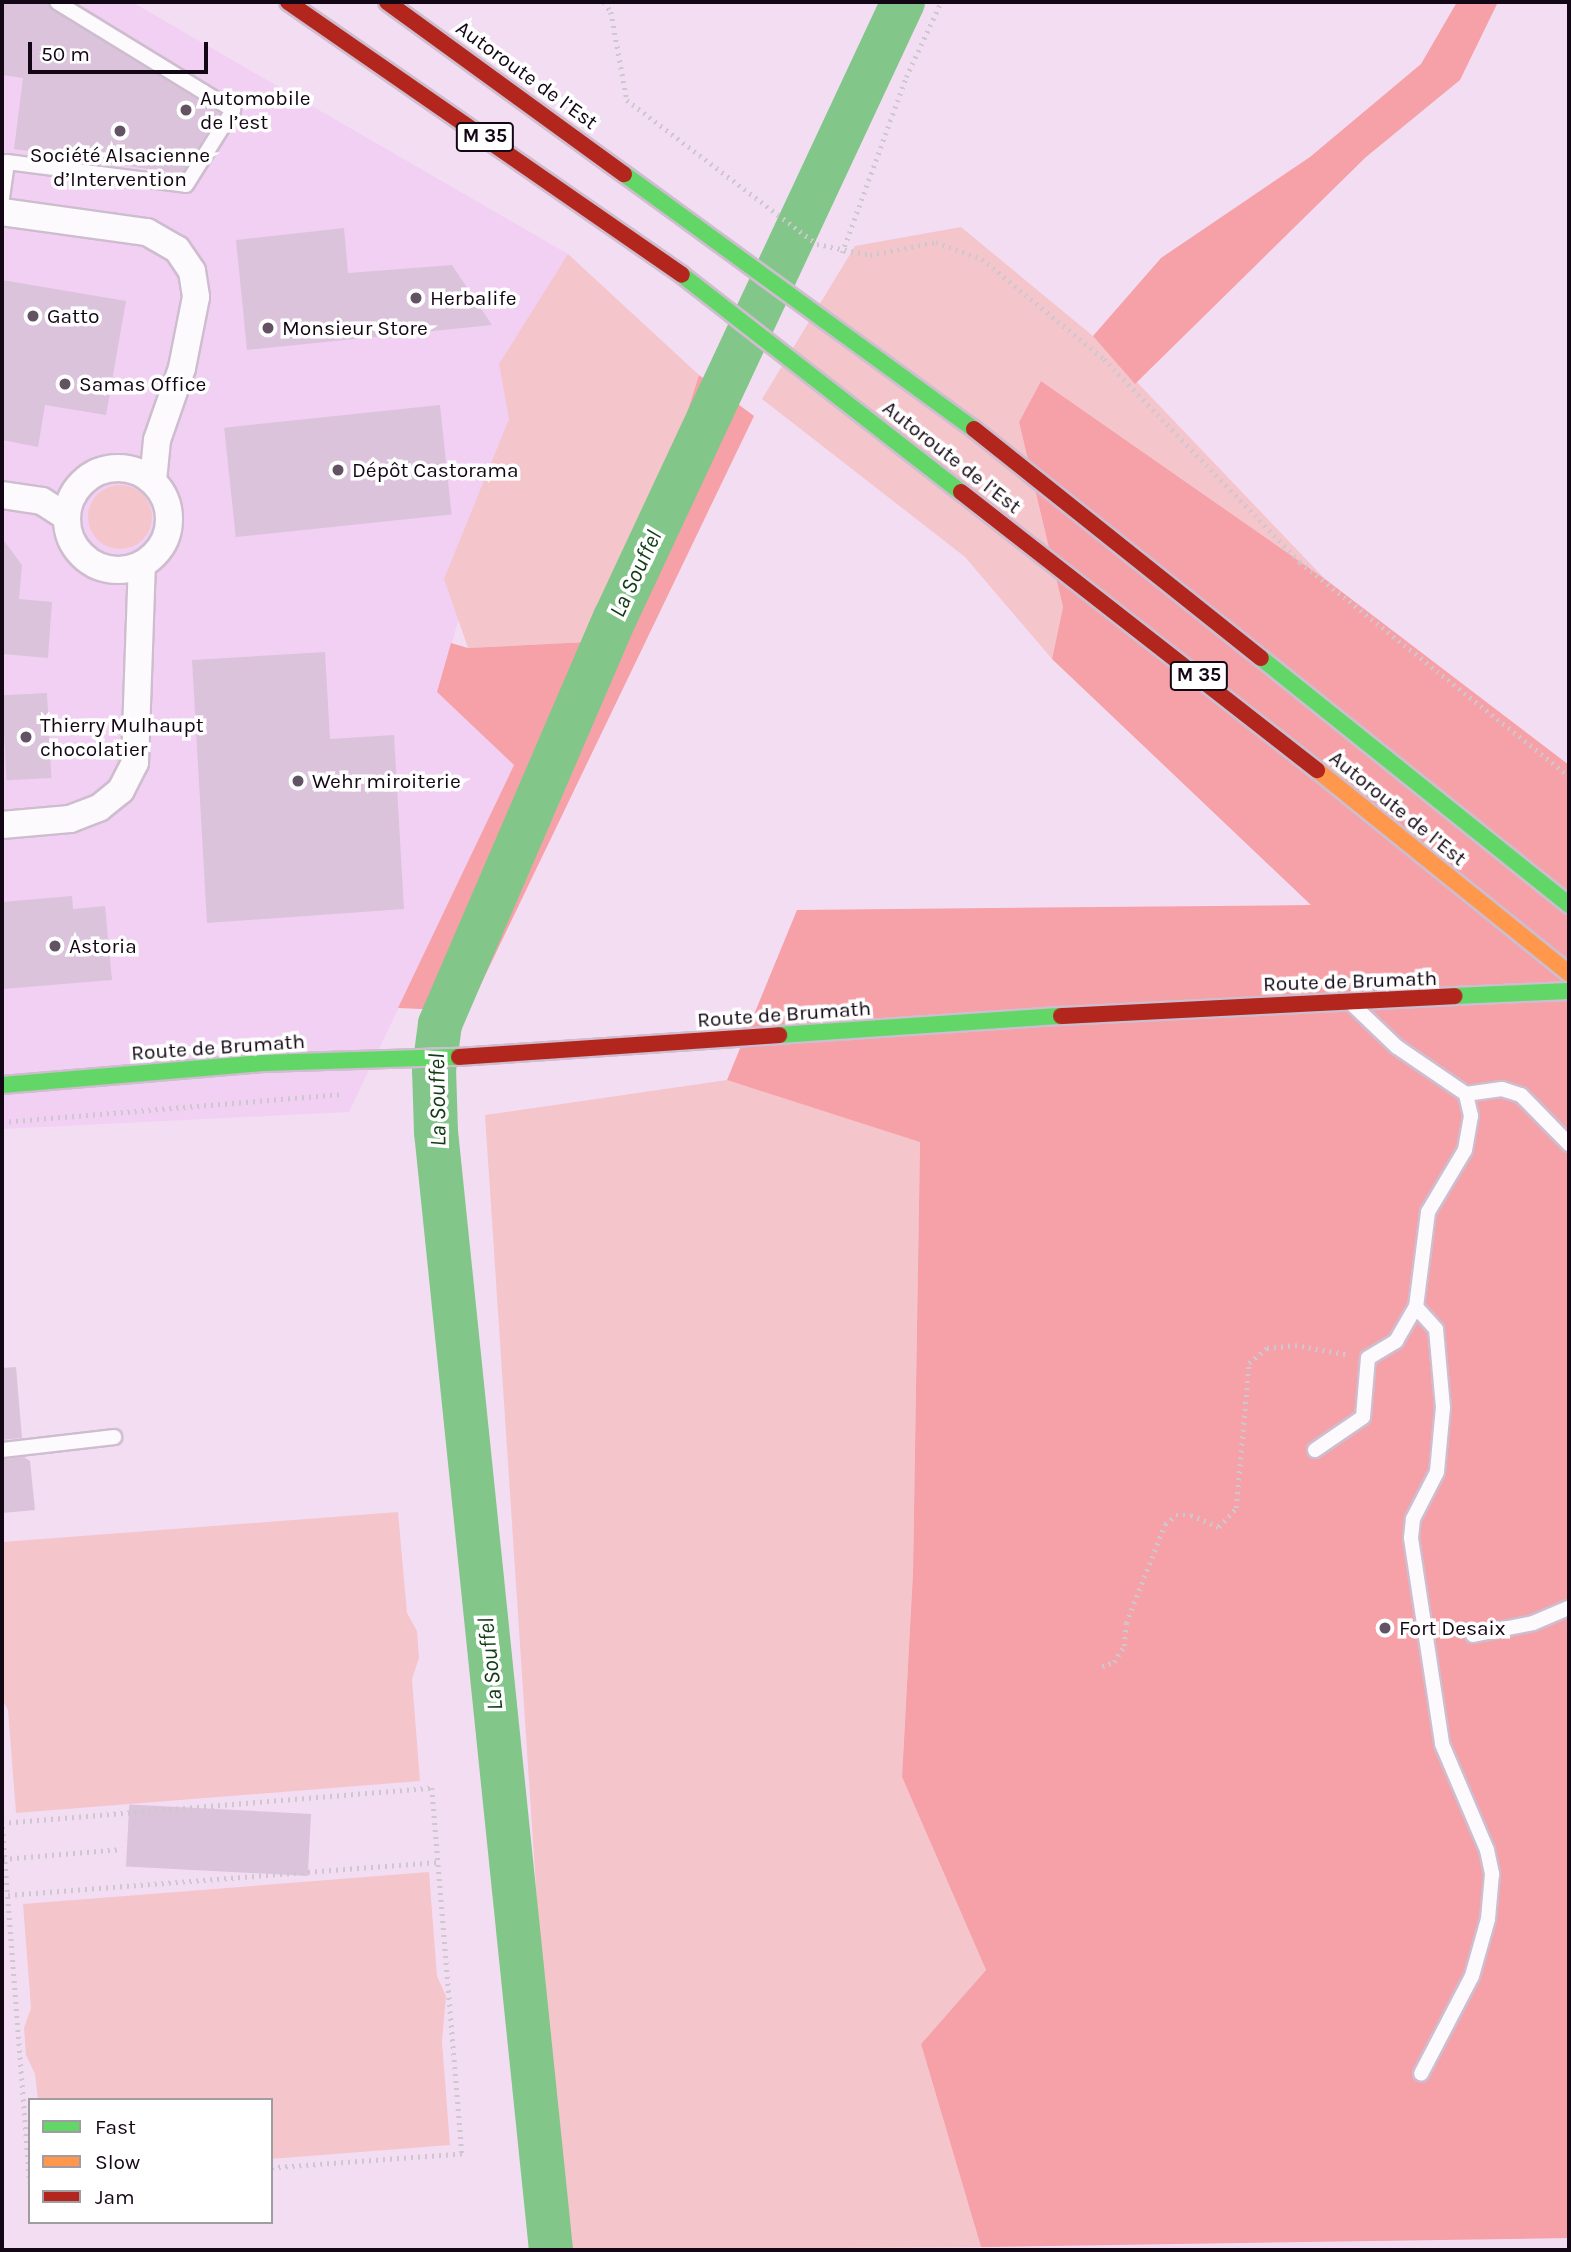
<!DOCTYPE html>
<meta charset="utf-8">
<style>
body{margin:0}
#map{position:relative;width:1571px;height:2252px;overflow:hidden;background:#f3ddf3;font-family:Karla,sans-serif}
div>[style]{position:absolute}
.built>*{inset:0;background:#f2d0f3}
.green>*{inset:0;background:#f5c5cc}
.round{border-radius:50%}
.forest>*{inset:0;background:#f6a0a7}
.river>*{height:44px;margin:-22px;padding:0 22px;transform-origin:22px;border-radius:22px;background:#82c789}
.building>*{inset:0;background:#dbc3dc;transform-origin:0 0}
.path>*{height:4.5px;margin-top:-2.25px;transform-origin:0;background:repeating-linear-gradient(90deg,#cec8ce 0 2px,transparent 0 7px)}
.roads{filter:drop-shadow(2px 0 #cebdce) drop-shadow(-2px 0 #cebdce) drop-shadow(0 2px #cebdce) drop-shadow(0 -2px #cebdce)}
.lane>*{height:14px;margin:-7px;padding:0 7px;transform-origin:7px;border-radius:7px;background:#fdfafd}
.street>*{height:26px;margin:-13px;padding:0 13px;transform-origin:13px;border-radius:13px;background:#fdfafd}
.street>.ring{margin:-13px;padding:0;box-sizing:content-box;background:none;border:26px solid #fdfafd;border-radius:50%}
.fast>*{height:16px;margin:-8px;padding:0 8px;transform-origin:8px;border-radius:8px;background:#63d668}
.slow>*{height:16px;margin:-8px;padding:0 8px;transform-origin:8px;border-radius:8px;background:#ff974d}
.jam>*{height:16px;margin:-8px;padding:0 8px;transform-origin:8px;border-radius:8px;background:#b3261e}
.dots>*{width:19px;height:19px;translate:-50% -50%;box-sizing:border-box;border:4px solid #fff;border-radius:50%}
span{translate:-50% -50%;white-space:nowrap;text-align:center;line-height:1.15;-webkit-text-stroke:7px #fff;paint-order:stroke}
.shield-label span{padding:2px 5px;background:#fff;border:2px solid;border-radius:5px;-webkit-text-stroke-width:0}
.shield-label{font-size:19px;color:#140715;font-weight:700}
.street-label{font-size:21px;color:#140715}
.poi-label{font-size:21px;color:#140715}
.left{translate:0 -50%;text-align:left}
.water-label{font-size:23px;color:#113c15;font-style:italic}
.frame{position:absolute;inset:0;border:4px solid #140715;pointer-events:none}
.legend{position:absolute;left:28px;top:2098px;width:245px;height:126px;box-sizing:border-box;background:#fff;border:2px solid #a19ca1;margin:0;padding:9px 12px;list-style:none;font-size:21px;color:#140715}
.legend li{display:flex;align-items:center;gap:14px;height:35px}
.legend b{width:35px;border:2px solid #a19ca1}
.scale{position:absolute;left:28px;top:42px;width:180px;height:32px;box-sizing:border-box;border:4px solid #140715;border-top:0;padding-left:9px;font-size:21px;line-height:24px;white-space:nowrap;color:#140715;-webkit-text-stroke:5px #fff;paint-order:stroke}
</style>
<div id="map">
<div class="built">
<i style="clip-path:polygon(2px 2px,132px 2px,568px 254px,437px 692px,514px 765px,349px 1112px,2px 1129px)"></i>
</div>
<div class="green">
<i style="clip-path:polygon(961px 227px,1093px 336px,1325px 579px,1041px 381px,1019px 422px,1063px 607px,1052px 659px,965px 557px,762px 399px,855px 246px)"></i>
<i style="clip-path:polygon(568px 254px,699px 375px,670px 466px,587px 642px,468px 648px,444px 579px,509px 419px,499px 364px)"></i>
<i class="round" style="left:88px;top:485px;width:64px;height:64px"></i>
<i style="clip-path:polygon(727px 1080px,920px 1141px,913px 1572px,902px 1777px,986px 1970px,921px 2044px,981px 2247px,560px 2250px,485px 1115px)"></i>
<i style="clip-path:polygon(398px 1512px,407px 1613px,417px 1631px,419px 1658px,412px 1679px,420px 1781px,16px 1813px,8px 1710px,2px 1699px,2px 1542px)"></i>
<i style="clip-path:polygon(429px 1872px,437px 1976px,446px 1996px,442px 2042px,450px 2145px,271px 2159px,271px 2100px,38px 2100px,35px 2074px,26px 2055px,24px 2028px,31px 2008px,23px 1904px)"></i>
</div>
<div class="forest">
<i style="clip-path:polygon(1457px 2px,1498px 2px,1460px 80px,1366px 157px,1135px 384px,1093px 336px,1161px 258px,1310px 157px,1421px 64px)"></i>
<i style="clip-path:polygon(699px 375px,754px 416px,468px 1011px,398px 1008px,514px 765px,437px 692px,451px 643px,468px 648px,587px 642px,670px 466px)"></i>
<i style="clip-path:polygon(1041px 381px,1325px 579px,1569px 765px,1569px 2238px,981px 2247px,921px 2044px,986px 1970px,902px 1777px,913px 1572px,920px 1142px,727px 1080px,797px 910px,1311px 905px,1052px 659px,1063px 607px,1019px 422px)"></i>
</div>
<div class="river">
<i style="left:551px;top:2250px;width:1124px;rotate:-95.87deg"></i>
<i style="left:436px;top:1132px;width:62px;rotate:-91.8deg"></i>
<i style="left:434px;top:1070px;width:46px;rotate:-82.6deg"></i>
<i style="left:440px;top:1024px;width:442px;rotate:-66.7deg"></i>
<i style="left:615px;top:618px;width:680px;rotate:-64.94deg"></i>
</div>
<div class="building">
<i style="clip-path:polygon(2px 2px,47px 2px,52px 10px,219px 113px,182px 174px,14px 149px,23px 78px,2px 75px)"></i>
<i style="clip-path:polygon(344px 228px,348px 273px,452px 265px,492px 325px,247px 350px,236px 240px)"></i>
<i style="clip-path:polygon(2px 280px,126px 301px,106px 415px,45px 405px,38px 447px,2px 440px)"></i>
<i style="left:440px;top:405px;width:110px;height:217px;rotate:84deg"></i>
<i style="clip-path:polygon(2px 538px,22px 565px,19px 599px,52px 602px,48px 658px,2px 654px)"></i>
<i style="clip-path:polygon(325px 652px,330px 739px,394px 735px,404px 909px,207px 923px,192px 660px)"></i>
<i style="left:47px;top:693px;width:85px;height:45px;rotate:87deg"></i>
<i style="clip-path:polygon(72px 896px,73px 909px,105px 906px,112px 980px,3px 989px,2px 902px)"></i>
<i style="clip-path:polygon(16px 1367px,22px 1438px,2px 1440px,2px 1368px)"></i>
<i style="clip-path:polygon(24px 1457px,30px 1461px,35px 1510px,2px 1513px,2px 1459px)"></i>
<i style="left:311px;top:1814px;width:62px;height:182px;rotate:93deg"></i>
</div>
<div class="path">
<i style="left:604px;top:2px;width:12px;rotate:55deg"></i>
<i style="left:611px;top:12px;width:89px;rotate:79.7deg"></i>
<i style="left:627px;top:100px;width:238px;rotate:37.2deg"></i>
<i style="left:817px;top:244px;width:54px;rotate:11.7deg"></i>
<i style="left:870px;top:255px;width:67px;rotate:-11.1deg"></i>
<i style="left:936px;top:242px;width:49px;rotate:20.3deg"></i>
<i style="left:982px;top:259px;width:158px;rotate:39.3deg"></i>
<i style="left:1104px;top:359px;width:282px;rotate:46deg"></i>
<i style="left:1300px;top:562px;width:344px;rotate:38.5deg"></i>
<i style="left:842px;top:253px;width:187px;rotate:-70deg"></i>
<i style="left:906px;top:77px;width:83px;rotate:-65deg"></i>
<i style="left:2px;top:1122px;width:338px;rotate:-4.7deg"></i>
<i style="left:1102px;top:1666px;width:13px;rotate:-18deg"></i>
<i style="left:1114px;top:1662px;width:19px;rotate:-58deg"></i>
<i style="left:1124px;top:1646px;width:23px;rotate:-85deg"></i>
<i style="left:1126px;top:1623px;width:106px;rotate:-68.5deg"></i>
<i style="left:1165px;top:1524px;width:14px;rotate:-39deg"></i>
<i style="left:1176px;top:1515px;width:15px"></i>
<i style="left:1191px;top:1515px;width:30px;rotate:23deg"></i>
<i style="left:1219px;top:1527px;width:25px;rotate:-48deg"></i>
<i style="left:1236px;top:1508px;width:146px;rotate:-84.9deg"></i>
<i style="left:1249px;top:1363px;width:23px;rotate:-40deg"></i>
<i style="left:1267px;top:1348px;width:28px;rotate:-6deg"></i>
<i style="left:1295px;top:1345px;width:56px;rotate:10.3deg"></i>
<i style="left:2px;top:1820px;width:364px;rotate:85.6deg"></i>
<i style="left:2px;top:1823px;width:431px;rotate:-4.7deg"></i>
<i style="left:432px;top:1788px;width:367px;rotate:85.3deg"></i>
<i style="left:462px;top:2154px;width:192px;rotate:175.8deg"></i>
<i style="left:3px;top:1859px;width:119px;rotate:-4.8deg"></i>
<i style="left:8px;top:1895px;width:431px;rotate:-4.4deg"></i>
</div>
<div class="roads">
<div class="lane">
<i style="left:2px;top:198px;width:36px;rotate:-82deg"></i>
<i style="left:7px;top:162px;width:180px;rotate:7.3deg"></i>
<i style="left:186px;top:185px;width:89px;rotate:-57.9deg"></i>
<i style="left:233px;top:110px;width:206px;rotate:-148.5deg"></i>
<i style="left:1466px;top:1094px;width:36px;rotate:-8deg"></i>
<i style="left:1502px;top:1089px;width:20px;rotate:18deg"></i>
<i style="left:1521px;top:1095px;width:69px;rotate:45.6deg"></i>
<i style="left:1416px;top:1307px;width:30px;rotate:48deg"></i>
<i style="left:1436px;top:1329px;width:78px;rotate:84.9deg"></i>
<i style="left:1443px;top:1407px;width:65px;rotate:95.3deg"></i>
<i style="left:1437px;top:1472px;width:53px;rotate:117.1deg"></i>
<i style="left:1413px;top:1519px;width:19px;rotate:96deg"></i>
<i style="left:1411px;top:1538px;width:208px;rotate:81.4deg"></i>
<i style="left:1442px;top:1744px;width:115px;rotate:67deg"></i>
<i style="left:1487px;top:1850px;width:25px;rotate:78deg"></i>
<i style="left:1492px;top:1874px;width:45px;rotate:95.1deg"></i>
<i style="left:1488px;top:1919px;width:59px;rotate:105.7deg"></i>
<i style="left:1472px;top:1976px;width:110px;rotate:117.5deg"></i>
<i style="left:2px;top:1450px;width:113px;rotate:-6.6deg"></i>
<i style="left:1315px;top:1450px;width:58px;rotate:-34.5deg"></i>
<i style="left:1363px;top:1417px;width:59px;rotate:-85.2deg"></i>
<i style="left:1368px;top:1358px;width:33px;rotate:-31deg"></i>
<i style="left:1396px;top:1341px;width:39px;rotate:-60deg"></i>
<i style="left:1416px;top:1307px;width:96px;rotate:-82.8deg"></i>
<i style="left:1428px;top:1212px;width:72px;rotate:-59.2deg"></i>
<i style="left:1465px;top:1150px;width:35px;rotate:-80deg"></i>
<i style="left:1471px;top:1116px;width:23px;rotate:-103deg"></i>
<i style="left:1466px;top:1094px;width:83px;rotate:-145.7deg"></i>
<i style="left:1397px;top:1047px;width:61px;rotate:-136.3deg"></i>
<i style="left:1473px;top:1635px;width:61px;rotate:-11.3deg"></i>
<i style="left:1533px;top:1623px;width:39px;rotate:-23deg"></i>
</div>
<div class="street">
<i style="left:2px;top:212px;width:146px;rotate:7.9deg"></i>
<i style="left:147px;top:232px;width:34px;rotate:30deg"></i>
<i style="left:177px;top:249px;width:27px;rotate:56deg"></i>
<i style="left:192px;top:271px;width:26px;rotate:81deg"></i>
<i style="left:196px;top:297px;width:72px;rotate:101.2deg"></i>
<i style="left:182px;top:368px;width:76px;rotate:109.1deg"></i>
<i style="left:157px;top:440px;width:41px;rotate:95.6deg"></i>
<i class="ring" style="left:67px;top:468px;width:76px;height:76px"></i>
<i style="left:2px;top:495px;width:40px;rotate:8.5deg"></i>
<i style="left:42px;top:501px;width:30px;rotate:33deg"></i>
<i style="left:2px;top:825px;width:68px;rotate:-5deg"></i>
<i style="left:70px;top:819px;width:31px;rotate:-21deg"></i>
<i style="left:99px;top:808px;width:28px;rotate:-39deg"></i>
<i style="left:121px;top:790px;width:31px;rotate:-63deg"></i>
<i style="left:135px;top:762px;width:197px;rotate:-88deg"></i>
</div>
<div class="fast">
<i style="left:624px;top:174px;width:433px;rotate:36.1deg"></i>
<i style="left:682px;top:275px;width:353px;rotate:37.9deg"></i>
<i style="left:1261px;top:658px;width:395px;rotate:38.7deg"></i>
<i style="left:1454px;top:996px;width:115px;rotate:-2.5deg"></i>
<i style="left:779px;top:1035px;width:283px;rotate:-3.9deg"></i>
<i style="left:2px;top:1085px;width:262px;rotate:-4.8deg"></i>
<i style="left:263px;top:1063px;width:196px;rotate:-1.8deg"></i>
</div>
<div class="slow">
<i style="left:1317px;top:770px;width:324px;rotate:38.9deg"></i>
</div>
<div class="jam">
<i style="left:288px;top:2px;width:479px;rotate:34.7deg"></i>
<i style="left:387px;top:2px;width:293px;rotate:36deg"></i>
<i style="left:974px;top:429px;width:367px;rotate:38.6deg"></i>
<i style="left:961px;top:492px;width:452px;rotate:38deg"></i>
<i style="left:1061px;top:1016px;width:394px;rotate:-2.9deg"></i>
<i style="left:459px;top:1057px;width:321px;rotate:-3.9deg"></i>
</div>
</div>
<div class="dots">
<i style="left:186px;top:110px;background:#625263"></i>
<i style="left:120px;top:131px;background:#625263"></i>
<i style="left:416px;top:298px;background:#625263"></i>
<i style="left:33px;top:316px;background:#625263"></i>
<i style="left:268px;top:328px;background:#625263"></i>
<i style="left:65px;top:384px;background:#625263"></i>
<i style="left:338px;top:470px;background:#625263"></i>
<i style="left:26px;top:737px;background:#625263"></i>
<i style="left:298px;top:781px;background:#625263"></i>
<i style="left:55px;top:946px;background:#625263"></i>
<i style="left:1385px;top:1628px;background:#625263"></i>
</div>
<div class="shield-label">
<span style="left:485px;top:137px">M 35</span>
<span style="left:1199px;top:676px">M 35</span>
</div>
<div class="street-label">
<span style="left:527px;top:75px;rotate:36deg">Autoroute de l’Est</span>
<span style="left:952px;top:457px;rotate:38deg">Autoroute de l’Est</span>
<span style="left:1398px;top:808px;rotate:39deg">Autoroute de l’Est</span>
<span style="left:1350px;top:981px;rotate:-2deg">Route de Brumath</span>
<span style="left:784px;top:1014px;rotate:-4deg">Route de Brumath</span>
<span style="left:218px;top:1047px;rotate:-4deg">Route de Brumath</span>
</div>
<div class="poi-label">
<span class="left" style="left:200px;top:110px">Automobile<br>de l’est</span>
<span style="left:120px;top:167px">Société Alsacienne<br>d’Intervention</span>
<span class="left" style="left:430px;top:298px">Herbalife</span>
<span class="left" style="left:47px;top:316px">Gatto</span>
<span class="left" style="left:282px;top:328px">Monsieur Store</span>
<span class="left" style="left:79px;top:384px">Samas Office</span>
<span class="left" style="left:352px;top:470px">Dépôt Castorama</span>
<span class="left" style="left:40px;top:737px">Thierry Mulhaupt<br>chocolatier</span>
<span class="left" style="left:312px;top:781px">Wehr miroiterie</span>
<span class="left" style="left:69px;top:946px">Astoria</span>
<span class="left" style="left:1399px;top:1628px">Fort Desaix</span>
</div>
<div class="water-label">
<span style="left:636px;top:574px;rotate:-65deg">La Souffel</span>
<span style="left:438px;top:1100px;rotate:-91deg">La Souffel</span>
<span style="left:491px;top:1664px;rotate:-96deg">La Souffel</span>
</div>
<div class="frame"></div>
<ul class="legend">
<li><b style="height:9px;background:#63d668"></b>Fast</li>
<li><b style="height:9px;background:#ff974d"></b>Slow</li>
<li><b style="height:9px;background:#b3261e"></b>Jam</li>
</ul>
<div class="scale">50 m</div>
</div>
